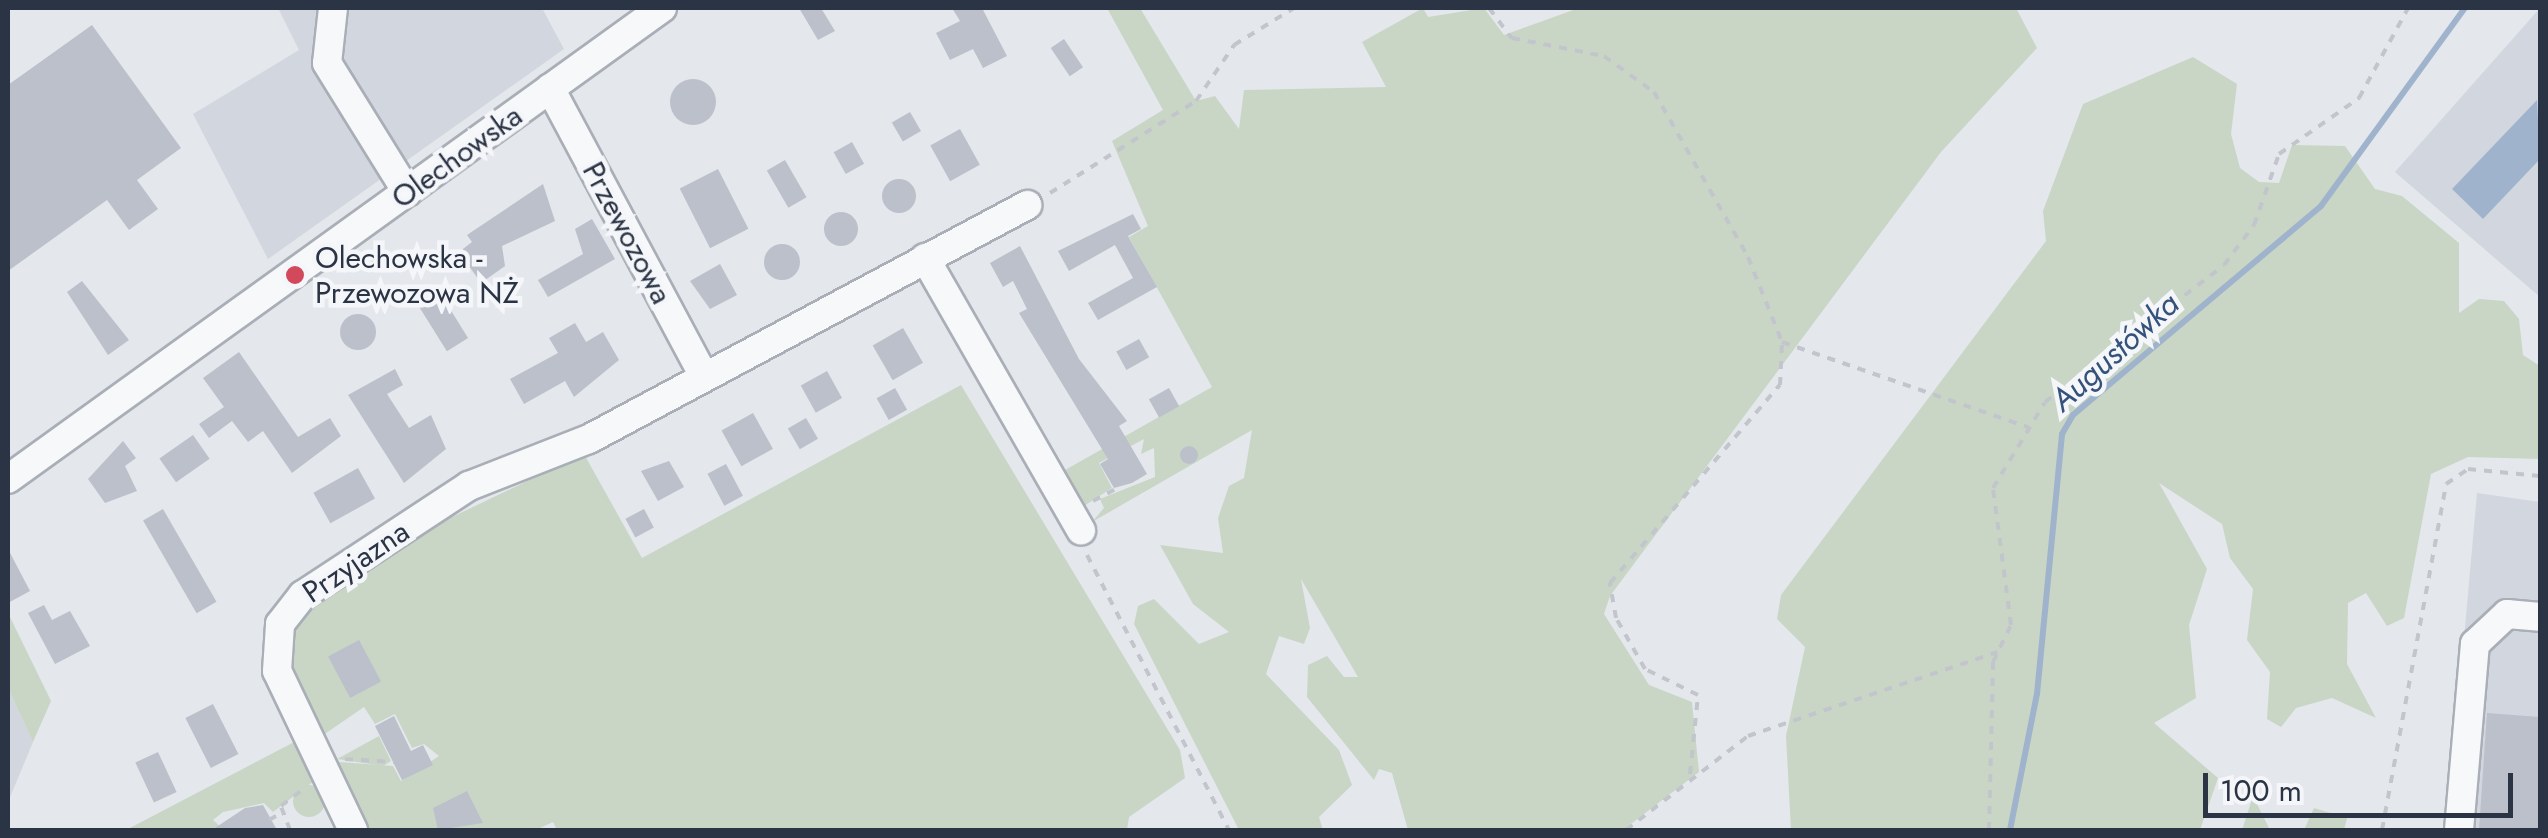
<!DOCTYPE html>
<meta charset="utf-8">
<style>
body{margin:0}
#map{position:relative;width:2548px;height:838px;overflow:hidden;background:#e4e7ec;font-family:Jost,sans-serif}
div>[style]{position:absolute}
.built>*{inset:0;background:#d2d6de}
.green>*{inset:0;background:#c9d6c5}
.round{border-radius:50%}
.water>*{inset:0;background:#9fb4cc}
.stream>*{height:6px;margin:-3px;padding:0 3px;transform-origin:3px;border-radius:3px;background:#9fb4cc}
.building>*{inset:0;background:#bbc0ca;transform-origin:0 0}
.path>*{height:4px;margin-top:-2px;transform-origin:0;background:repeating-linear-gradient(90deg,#c2c5cb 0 8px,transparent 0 16px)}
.roads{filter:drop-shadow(2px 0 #a9aeb7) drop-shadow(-2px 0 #a9aeb7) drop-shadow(0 2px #a9aeb7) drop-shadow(0 -2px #a9aeb7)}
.minor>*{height:28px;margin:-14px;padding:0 14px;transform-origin:14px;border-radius:14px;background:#f7f8fa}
.dots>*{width:28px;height:28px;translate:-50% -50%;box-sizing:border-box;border:5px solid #f4f6f9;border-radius:50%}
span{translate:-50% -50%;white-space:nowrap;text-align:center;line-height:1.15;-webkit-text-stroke:9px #f4f6f9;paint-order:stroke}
.street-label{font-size:30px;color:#2b3445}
.poi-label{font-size:30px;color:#2b3445}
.left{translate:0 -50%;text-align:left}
.water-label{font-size:32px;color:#34527a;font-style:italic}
.frame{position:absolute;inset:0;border:10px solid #2b3445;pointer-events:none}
.scale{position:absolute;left:2203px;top:773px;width:310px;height:45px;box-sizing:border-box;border:5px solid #2b3445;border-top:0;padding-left:12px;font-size:30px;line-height:35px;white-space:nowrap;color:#2b3445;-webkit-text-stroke:8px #f4f6f9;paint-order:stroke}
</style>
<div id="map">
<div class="built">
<i style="clip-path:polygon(278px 8px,542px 8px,564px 49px,268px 259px,193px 114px,299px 50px)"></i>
<i style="clip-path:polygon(2540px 8px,2540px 297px,2395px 172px)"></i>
<i style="clip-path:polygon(2477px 493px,2540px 502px,2540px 830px,2447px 830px)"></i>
<i style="clip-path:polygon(8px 688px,33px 742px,8px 802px)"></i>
</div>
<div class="green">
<i style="clip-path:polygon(1107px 8px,1140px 8px,1196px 101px,1215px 96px,1239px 129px,1244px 90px,1386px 87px,1362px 42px,1423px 8px,1428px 17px,1484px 8px,1504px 35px,1579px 8px,2016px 8px,2037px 48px,1941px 152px,1610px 596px,1604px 614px,1649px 685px,1692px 702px,1699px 772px,1623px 830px,1408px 830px,1392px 773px,1379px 769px,1374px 780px,1307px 697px,1308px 665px,1327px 656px,1344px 677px,1358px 677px,1301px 579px,1310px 628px,1304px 644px,1279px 636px,1266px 674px,1339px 750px,1352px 785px,1319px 817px,1323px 830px,1239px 830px,1134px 624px,1138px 606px,1154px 599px,1199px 644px,1229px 632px,1193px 604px,1160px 545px,1223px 553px,1218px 518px,1229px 486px,1244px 478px,1252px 430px,1092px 522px,1104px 508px,1100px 499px,1155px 477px,1154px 448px,1141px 454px,1144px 439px,1099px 463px,1112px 488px,1084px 506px,1058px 474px,1212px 387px,1129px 237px,1148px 226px,1112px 141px,1163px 110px)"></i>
<i style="clip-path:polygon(2193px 57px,2237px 84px,2231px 134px,2240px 168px,2259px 182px,2279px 183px,2292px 145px,2345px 146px,2375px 189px,2402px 196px,2459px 243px,2459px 313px,2479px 299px,2504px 301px,2519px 319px,2523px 355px,2540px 366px,2540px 459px,2468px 457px,2431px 474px,2404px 618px,2387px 626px,2366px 593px,2348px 603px,2347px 664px,2376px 718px,2332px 698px,2296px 708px,2281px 727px,2267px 719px,2270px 672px,2247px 640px,2253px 589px,2230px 558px,2222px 524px,2159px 483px,2207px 569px,2189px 625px,2196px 698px,2154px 723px,2218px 778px,2200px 830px,1791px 830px,1786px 736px,1805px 647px,1777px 619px,1781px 595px,2046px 241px,2043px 211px,2083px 104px)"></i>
<i style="clip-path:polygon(961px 385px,1180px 750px,1185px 778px,1129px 817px,1127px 830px,557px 830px,553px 822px,536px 830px,362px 830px,332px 772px,339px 762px,393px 766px,401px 781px,439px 756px,424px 744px,412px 748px,395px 714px,375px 724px,364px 707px,316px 740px,282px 659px,298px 610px,404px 540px,584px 454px,642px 558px)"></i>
<i style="clip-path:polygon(8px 613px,51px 701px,33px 742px,8px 688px)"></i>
<i style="clip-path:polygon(379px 736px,391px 761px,383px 766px,337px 759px)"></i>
<i style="clip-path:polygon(300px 739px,318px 778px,273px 812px,264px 803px,223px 812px,213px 820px,224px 830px,126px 830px)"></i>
<i class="round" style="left:293px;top:785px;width:32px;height:32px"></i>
<i style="clip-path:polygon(2253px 796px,2270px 830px,2242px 830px)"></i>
<i style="clip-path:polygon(2314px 808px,2347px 818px,2344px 830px,2304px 830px)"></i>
</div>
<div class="water">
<i style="clip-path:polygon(2537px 100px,2540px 159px,2483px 219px,2452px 189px)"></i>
</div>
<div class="stream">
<i style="left:2010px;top:830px;width:139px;rotate:-78.8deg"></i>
<i style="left:2037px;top:694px;width:261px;rotate:-84.5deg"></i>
<i style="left:2062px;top:434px;width:22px;rotate:-60deg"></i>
<i style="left:2073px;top:415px;width:324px;rotate:-40.1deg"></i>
<i style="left:2321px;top:206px;width:245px;rotate:-54deg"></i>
</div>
<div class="building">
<i style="clip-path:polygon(799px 8px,821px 8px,835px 31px,818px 40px)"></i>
<i style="clip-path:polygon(952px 8px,982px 8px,1007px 56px,983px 68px,973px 49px,950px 60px,936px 33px,960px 21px)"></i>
<i style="clip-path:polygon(92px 25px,181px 148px,137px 180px,158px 209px,129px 230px,107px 200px,8px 271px,8px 85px)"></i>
<i style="left:1064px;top:39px;width:34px;height:16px;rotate:56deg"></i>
<i class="round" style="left:670px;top:79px;width:46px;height:46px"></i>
<i style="left:910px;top:112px;width:22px;height:21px;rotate:60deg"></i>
<i style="left:960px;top:129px;width:41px;height:34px;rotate:61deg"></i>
<i style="left:852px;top:142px;width:25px;height:21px;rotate:61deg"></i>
<i style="left:785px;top:160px;width:43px;height:21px;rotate:60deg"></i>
<i style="left:718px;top:169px;width:67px;height:43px;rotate:63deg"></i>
<i class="round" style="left:882px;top:179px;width:34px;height:34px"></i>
<i style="clip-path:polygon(543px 184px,555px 221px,502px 246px,505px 266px,481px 283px,459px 252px,472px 242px,467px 235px)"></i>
<i class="round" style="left:824px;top:212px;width:34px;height:34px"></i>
<i style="clip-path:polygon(1133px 214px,1141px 229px,1128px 236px,1157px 287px,1098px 320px,1088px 303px,1133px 278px,1115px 245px,1069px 271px,1058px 251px)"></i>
<i style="clip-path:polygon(592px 219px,615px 259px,548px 297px,538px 280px,583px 254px,575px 229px)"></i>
<i class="round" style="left:764px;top:244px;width:36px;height:36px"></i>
<i style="clip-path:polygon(1020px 246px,1079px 359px,1127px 421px,1119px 426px,1147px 474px,1132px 483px,1114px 488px,1100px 464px,1108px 459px,1019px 313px,1027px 309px,1013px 281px,1003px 287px,990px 263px)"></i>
<i style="clip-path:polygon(720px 264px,737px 295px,710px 309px,690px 281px)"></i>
<i style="clip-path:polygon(82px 281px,129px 340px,108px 355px,67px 292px)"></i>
<i style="left:440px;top:293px;width:53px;height:25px;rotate:58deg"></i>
<i class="round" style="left:340px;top:314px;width:36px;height:36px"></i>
<i style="clip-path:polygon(575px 323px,586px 342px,603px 332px,619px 360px,574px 397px,565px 381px,524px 404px,510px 379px,558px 353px,549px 338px)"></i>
<i style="left:903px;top:328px;width:40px;height:35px;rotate:60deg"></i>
<i style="left:1139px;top:339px;width:21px;height:26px;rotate:61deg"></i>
<i style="clip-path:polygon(239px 352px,298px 437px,330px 418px,341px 436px,292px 473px,263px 431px,248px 442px,232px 421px,209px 438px,199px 424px,224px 407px,203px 378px)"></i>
<i style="clip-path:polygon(395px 369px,403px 385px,387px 394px,409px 428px,431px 415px,446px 449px,404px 483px,348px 395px)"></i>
<i style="left:827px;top:371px;width:31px;height:30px;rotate:61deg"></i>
<i style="left:895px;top:388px;width:25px;height:21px;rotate:61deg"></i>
<i style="left:1169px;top:388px;width:21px;height:23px;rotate:61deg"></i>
<i style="left:753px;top:413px;width:41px;height:36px;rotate:61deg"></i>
<i style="left:806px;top:418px;width:24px;height:21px;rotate:60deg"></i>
<i style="left:193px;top:435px;width:29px;height:41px;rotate:55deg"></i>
<i style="clip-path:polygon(123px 441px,136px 458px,125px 466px,137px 491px,105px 503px,88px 479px)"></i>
<i class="round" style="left:1180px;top:446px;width:18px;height:18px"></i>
<i style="clip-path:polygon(669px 461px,684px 487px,658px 501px,641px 471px)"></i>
<i style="left:726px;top:464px;width:36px;height:21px;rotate:62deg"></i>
<i style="left:358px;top:468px;width:35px;height:51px;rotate:61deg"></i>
<i style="left:163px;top:509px;width:107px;height:23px;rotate:60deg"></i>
<i style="left:644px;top:509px;width:21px;height:21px;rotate:62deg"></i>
<i style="clip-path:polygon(8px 549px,30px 591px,8px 603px)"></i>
<i style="clip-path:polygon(44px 605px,52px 620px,70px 611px,90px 646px,55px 664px,28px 613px)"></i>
<i style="left:359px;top:640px;width:47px;height:35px;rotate:62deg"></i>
<i style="left:213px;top:704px;width:56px;height:31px;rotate:63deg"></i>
<i style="clip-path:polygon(2487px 713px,2540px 717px,2540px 830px,2479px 830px)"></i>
<i style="clip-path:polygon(394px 716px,411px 751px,423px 745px,433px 765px,402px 780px,375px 726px)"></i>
<i style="left:158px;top:752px;width:44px;height:25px;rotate:65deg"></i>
<i style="clip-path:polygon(467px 791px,483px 823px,438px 830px,433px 808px)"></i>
<i style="clip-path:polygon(263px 805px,277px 830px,212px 830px,245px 808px)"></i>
</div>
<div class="path">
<i style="left:1489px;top:8px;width:38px;rotate:53deg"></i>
<i style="left:1512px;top:38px;width:94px;rotate:11.1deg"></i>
<i style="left:1604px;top:56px;width:62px;rotate:35.8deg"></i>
<i style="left:1654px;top:92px;width:190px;rotate:60.3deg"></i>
<i style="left:1748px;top:257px;width:92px;rotate:68.2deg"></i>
<i style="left:1782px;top:342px;width:260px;rotate:19.1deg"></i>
<i style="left:1050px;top:193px;width:173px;rotate:-32.2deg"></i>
<i style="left:1196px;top:101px;width:68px;rotate:-55.8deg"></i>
<i style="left:1234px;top:45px;width:70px;rotate:-31.7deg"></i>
<i style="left:1093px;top:501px;width:24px;rotate:-28deg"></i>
<i style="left:1087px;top:555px;width:309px;rotate:62.7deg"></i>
<i style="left:345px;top:759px;width:49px;rotate:3.5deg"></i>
<i style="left:1690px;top:774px;width:79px;rotate:-84.2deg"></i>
<i style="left:1698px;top:695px;width:59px;rotate:-153.9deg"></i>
<i style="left:1645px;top:669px;width:59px;rotate:-119.6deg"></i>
<i style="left:1616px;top:618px;width:36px;rotate:-100deg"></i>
<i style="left:1610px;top:583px;width:261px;rotate:-49.4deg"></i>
<i style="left:1780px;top:385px;width:43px;rotate:-87.3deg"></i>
<i style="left:269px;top:820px;width:14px;rotate:-30deg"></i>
<i style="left:290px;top:830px;width:26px;rotate:-111deg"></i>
<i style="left:281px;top:806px;width:30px;rotate:-37deg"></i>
<i style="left:1626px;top:830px;width:154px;rotate:-37.6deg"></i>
<i style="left:1748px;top:736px;width:263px;rotate:-18.6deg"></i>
<i style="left:1989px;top:830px;width:168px;rotate:-88.6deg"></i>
<i style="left:1993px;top:662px;width:41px;rotate:-64.1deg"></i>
<i style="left:2011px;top:625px;width:138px;rotate:-97.5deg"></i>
<i style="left:1993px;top:488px;width:100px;rotate:-58.8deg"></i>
<i style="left:2045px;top:402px;width:225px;rotate:-37.4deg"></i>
<i style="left:2224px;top:265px;width:50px;rotate:-53.1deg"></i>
<i style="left:2254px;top:225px;width:75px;rotate:-70.6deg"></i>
<i style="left:2279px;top:154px;width:98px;rotate:-35deg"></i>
<i style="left:2359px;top:98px;width:102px;rotate:-61.4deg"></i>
<i style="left:2382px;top:830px;width:352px;rotate:-79.5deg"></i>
<i style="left:2446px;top:484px;width:27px;rotate:-34deg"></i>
<i style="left:2468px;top:469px;width:72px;rotate:5.6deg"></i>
</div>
<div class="roads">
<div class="minor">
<i style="left:333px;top:8px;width:55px;rotate:96.2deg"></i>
<i style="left:327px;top:63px;width:152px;rotate:58.2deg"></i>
<i style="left:550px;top:88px;width:327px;rotate:61.9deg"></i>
<i style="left:925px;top:258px;width:314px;rotate:60.2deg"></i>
<i style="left:8px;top:479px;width:806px;rotate:-35.76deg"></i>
<i style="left:353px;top:830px;width:176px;rotate:-115.5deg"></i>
<i style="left:277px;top:671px;width:47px;rotate:-86.3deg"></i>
<i style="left:280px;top:624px;width:37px;rotate:-52deg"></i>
<i style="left:303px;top:595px;width:199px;rotate:-33.3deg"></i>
<i style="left:469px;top:486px;width:129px;rotate:-21.4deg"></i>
<i style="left:589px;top:439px;width:497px;rotate:-28.1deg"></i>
<i style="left:2459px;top:830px;width:187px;rotate:-85.1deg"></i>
<i style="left:2475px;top:644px;width:44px;rotate:-43.2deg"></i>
<i style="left:2507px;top:614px;width:33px;rotate:5deg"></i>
</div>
</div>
<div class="dots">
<i style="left:295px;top:275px;background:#d1495b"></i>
</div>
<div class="street-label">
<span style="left:457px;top:157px;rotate:-36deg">Olechowska</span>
<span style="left:627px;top:233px;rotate:62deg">Przewozowa</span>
<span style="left:356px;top:562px;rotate:-34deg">Przyjazna</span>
</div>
<div class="poi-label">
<span class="left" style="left:315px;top:275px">Olechowska -<br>Przewozowa NŻ</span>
</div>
<div class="water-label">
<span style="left:2115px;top:352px;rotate:-42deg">Augustówka</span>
</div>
<div class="frame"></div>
<div class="scale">100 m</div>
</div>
